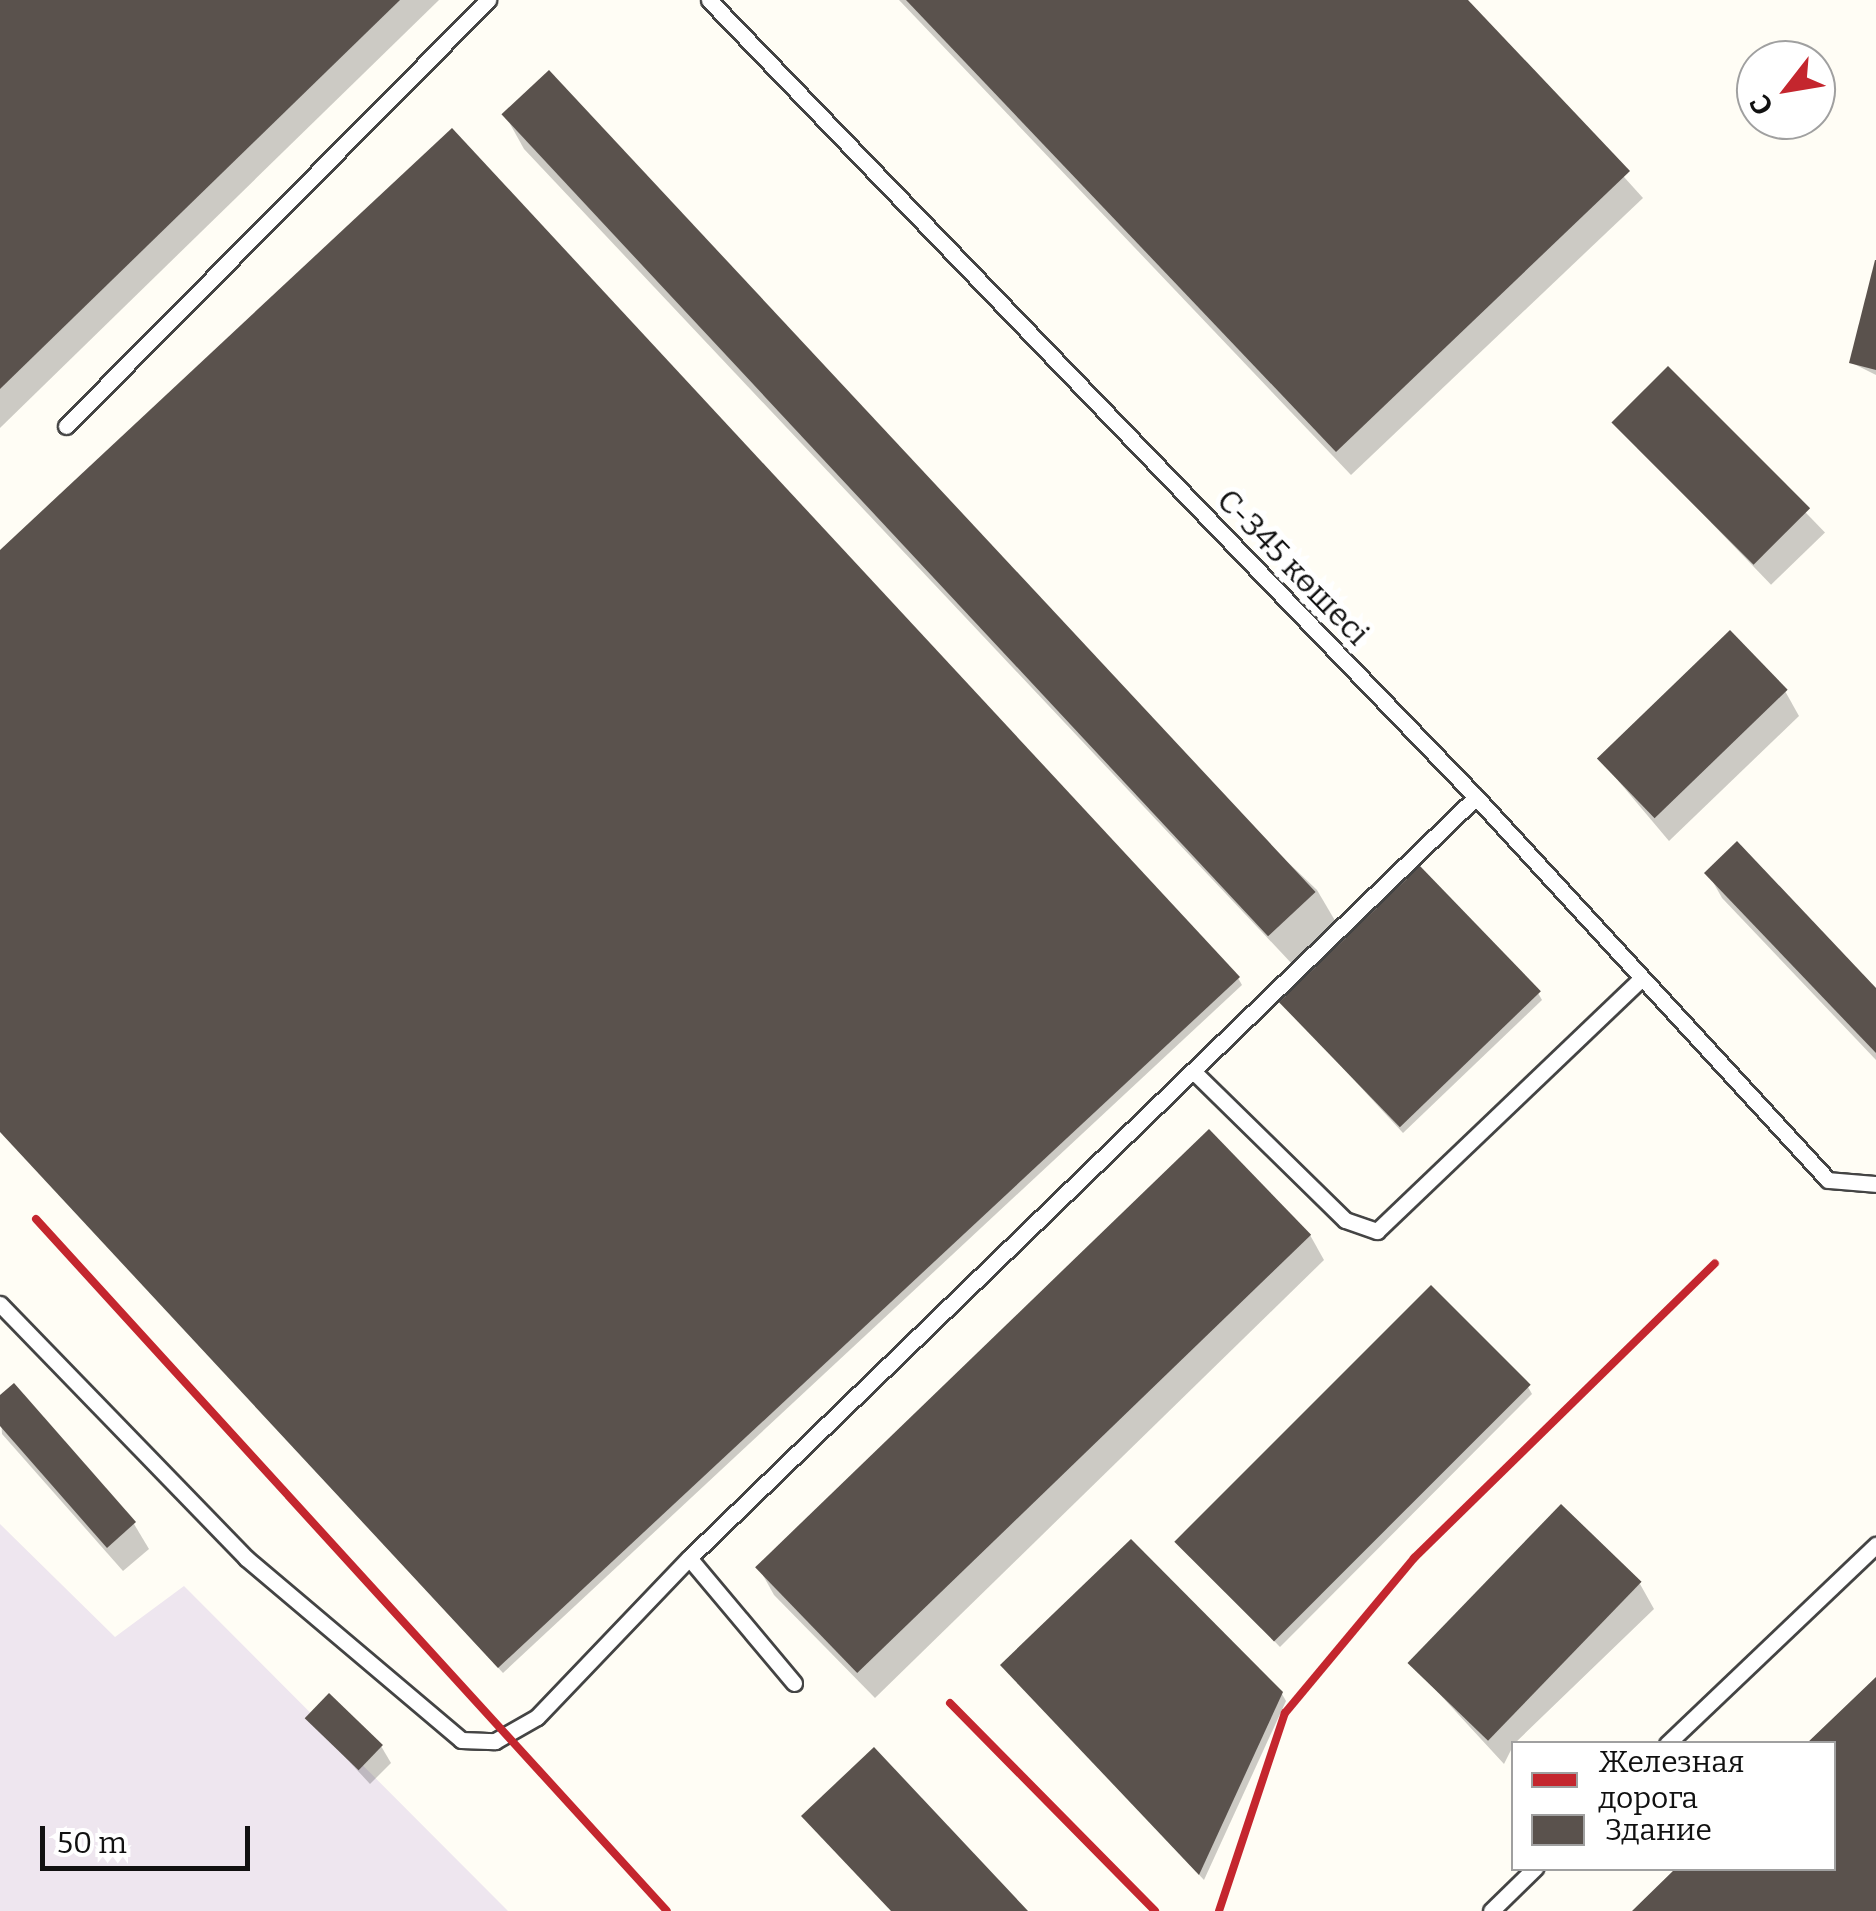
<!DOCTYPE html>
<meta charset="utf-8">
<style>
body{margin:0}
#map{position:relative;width:1876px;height:1911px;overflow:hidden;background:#fffdf5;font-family:Bitter,serif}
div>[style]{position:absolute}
.industrial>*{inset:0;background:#eee6ef}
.shadow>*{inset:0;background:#0003;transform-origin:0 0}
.building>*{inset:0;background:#5a524d;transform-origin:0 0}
.roads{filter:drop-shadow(2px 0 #444) drop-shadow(-2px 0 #444) drop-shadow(0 2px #444) drop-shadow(0 -2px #444)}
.lane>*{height:15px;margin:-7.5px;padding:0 7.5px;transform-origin:7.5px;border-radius:7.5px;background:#fff}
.rail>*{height:8px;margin:-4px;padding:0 4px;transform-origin:4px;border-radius:4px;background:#c4262e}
span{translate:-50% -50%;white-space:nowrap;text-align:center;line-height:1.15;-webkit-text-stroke:10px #fff;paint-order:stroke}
.street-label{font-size:32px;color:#111}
.legend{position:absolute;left:1511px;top:1741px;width:325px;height:130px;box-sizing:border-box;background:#fff;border:2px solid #a0a0a0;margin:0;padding:12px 18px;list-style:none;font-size:30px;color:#111}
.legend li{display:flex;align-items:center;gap:20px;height:50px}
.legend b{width:50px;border:2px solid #a0a0a0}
.north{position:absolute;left:1736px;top:40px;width:100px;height:100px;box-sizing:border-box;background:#fff;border:2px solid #a0a0a0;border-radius:50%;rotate:239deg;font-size:28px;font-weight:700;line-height:40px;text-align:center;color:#111}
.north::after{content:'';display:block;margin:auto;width:35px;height:45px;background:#c4262e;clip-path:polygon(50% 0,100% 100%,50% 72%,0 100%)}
.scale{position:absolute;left:40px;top:1826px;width:210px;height:45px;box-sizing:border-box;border:5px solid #111;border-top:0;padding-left:12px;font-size:30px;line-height:35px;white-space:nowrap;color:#111;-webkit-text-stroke:8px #fff;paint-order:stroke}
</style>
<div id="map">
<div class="industrial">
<i style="clip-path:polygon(0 1524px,115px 1637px,184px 1586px,508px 1911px,0 1911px)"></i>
</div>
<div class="shadow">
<i style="clip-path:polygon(0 0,439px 0,0 428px)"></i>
<i style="clip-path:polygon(899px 0,1464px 0,1643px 198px,1351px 475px)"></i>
<i style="clip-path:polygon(505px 115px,1317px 890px,1337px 924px,1293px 965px,524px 149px)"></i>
<i style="clip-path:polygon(1876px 265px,1876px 375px,1852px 363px)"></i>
<i style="left:1668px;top:370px;width:226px;height:75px;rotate:46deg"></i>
<i style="clip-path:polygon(0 553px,1238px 978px,1242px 985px,503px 1673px,0 1131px)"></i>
<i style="clip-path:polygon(1785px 691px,1799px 716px,1669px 841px,1599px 758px)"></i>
<i style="clip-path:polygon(1708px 873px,1876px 991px,1876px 1060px,1722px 898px)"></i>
<i style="clip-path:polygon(1538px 993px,1542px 1000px,1403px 1133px,1281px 1001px)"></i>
<i style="clip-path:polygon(1310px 1235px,1324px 1260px,875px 1698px,774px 1595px,760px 1570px)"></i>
<i style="clip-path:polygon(14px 1386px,134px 1524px,149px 1549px,123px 1571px,2px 1434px,0 1398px)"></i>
<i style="clip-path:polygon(1528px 1387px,1532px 1394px,1280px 1647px,1178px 1542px)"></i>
<i style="clip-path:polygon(1640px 1584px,1654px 1609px,1514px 1744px,1504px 1764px,1410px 1662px)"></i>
<i style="clip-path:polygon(1003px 1665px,1282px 1694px,1286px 1701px,1204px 1880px)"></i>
<i style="clip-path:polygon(1876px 1680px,1876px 1911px,1635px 1911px,1834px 1868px,1834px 1744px)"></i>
<i style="clip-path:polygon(309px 1718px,381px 1746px,391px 1763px,370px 1784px)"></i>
</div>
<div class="building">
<i style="clip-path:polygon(0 0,400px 0,0 389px)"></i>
<i style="clip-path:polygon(906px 0,1468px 0,1630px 171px,1336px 452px)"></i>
<i style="left:549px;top:70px;width:1124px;height:65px;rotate:47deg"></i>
<i style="clip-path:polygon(452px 128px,1240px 977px,498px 1668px,0 1132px,0 550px)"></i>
<i style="clip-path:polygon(1875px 260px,1876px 260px,1876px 370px,1849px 363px)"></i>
<i style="left:1668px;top:366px;width:201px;height:80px;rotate:45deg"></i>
<i style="left:1730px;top:630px;width:83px;height:185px;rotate:46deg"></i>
<i style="clip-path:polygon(1737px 841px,1876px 988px,1876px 1053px,1704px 873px)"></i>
<i style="left:1420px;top:866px;width:174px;height:196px;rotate:46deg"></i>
<i style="left:1209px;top:1129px;width:147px;height:631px;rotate:46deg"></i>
<i style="left:1431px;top:1285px;width:141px;height:363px;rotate:45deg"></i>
<i style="clip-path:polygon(14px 1383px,136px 1522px,107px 1548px,0 1426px,0 1395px)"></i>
<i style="left:1561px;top:1504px;width:112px;height:221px;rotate:44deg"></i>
<i style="clip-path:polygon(1131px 1539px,1283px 1692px,1199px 1875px,1000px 1665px)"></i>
<i style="clip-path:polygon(1876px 1677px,1876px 1911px,1632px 1911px,1676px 1868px,1834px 1868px,1834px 1744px,1806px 1744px)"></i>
<i style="left:329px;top:1693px;width:75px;height:35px;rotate:44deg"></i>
<i style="clip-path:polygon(874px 1747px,1028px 1911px,891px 1911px,801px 1816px)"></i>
</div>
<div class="roads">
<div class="lane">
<i style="left:709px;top:0;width:1106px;rotate:46.1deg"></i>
<i style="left:1476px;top:797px;width:520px;rotate:47.42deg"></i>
<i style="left:1828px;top:1180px;width:48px;rotate:4.8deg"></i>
<i style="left:66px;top:426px;width:600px;rotate:-45.27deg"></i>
<i style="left:1193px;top:1071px;width:213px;rotate:44.4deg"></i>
<i style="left:1345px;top:1220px;width:34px;rotate:19deg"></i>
<i style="left:1377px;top:1231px;width:366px;rotate:-43.7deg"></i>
<i style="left:0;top:1304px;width:354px;rotate:45.9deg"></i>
<i style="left:246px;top:1558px;width:282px;rotate:40.2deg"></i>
<i style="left:461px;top:1740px;width:34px;rotate:2deg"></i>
<i style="left:495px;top:1741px;width:48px;rotate:-29.7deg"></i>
<i style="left:537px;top:1717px;width:220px;rotate:-46.3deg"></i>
<i style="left:794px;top:1683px;width:163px;rotate:-130deg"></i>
<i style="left:689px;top:1558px;width:1095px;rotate:-44.04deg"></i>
<i style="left:1667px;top:1744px;width:289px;rotate:-43.6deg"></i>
<i style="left:1491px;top:1911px;width:62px;rotate:-44.3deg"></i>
</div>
</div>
<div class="rail">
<i style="left:36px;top:1219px;width:936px;rotate:47.64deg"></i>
<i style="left:950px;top:1703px;width:292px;rotate:45.4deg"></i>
<i style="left:1219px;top:1911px;width:209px;rotate:-71.6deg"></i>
<i style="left:1285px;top:1713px;width:202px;rotate:-50.2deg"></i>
<i style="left:1414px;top:1558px;width:421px;rotate:-44.4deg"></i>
</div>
<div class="street-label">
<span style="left:1293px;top:567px;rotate:46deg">С-345 көшесі</span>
</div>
<ul class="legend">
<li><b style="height:12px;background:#c4262e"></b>Железная дорога</li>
<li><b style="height:28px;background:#5a524d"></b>Здание</li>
</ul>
<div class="north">С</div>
<div class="scale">50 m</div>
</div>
